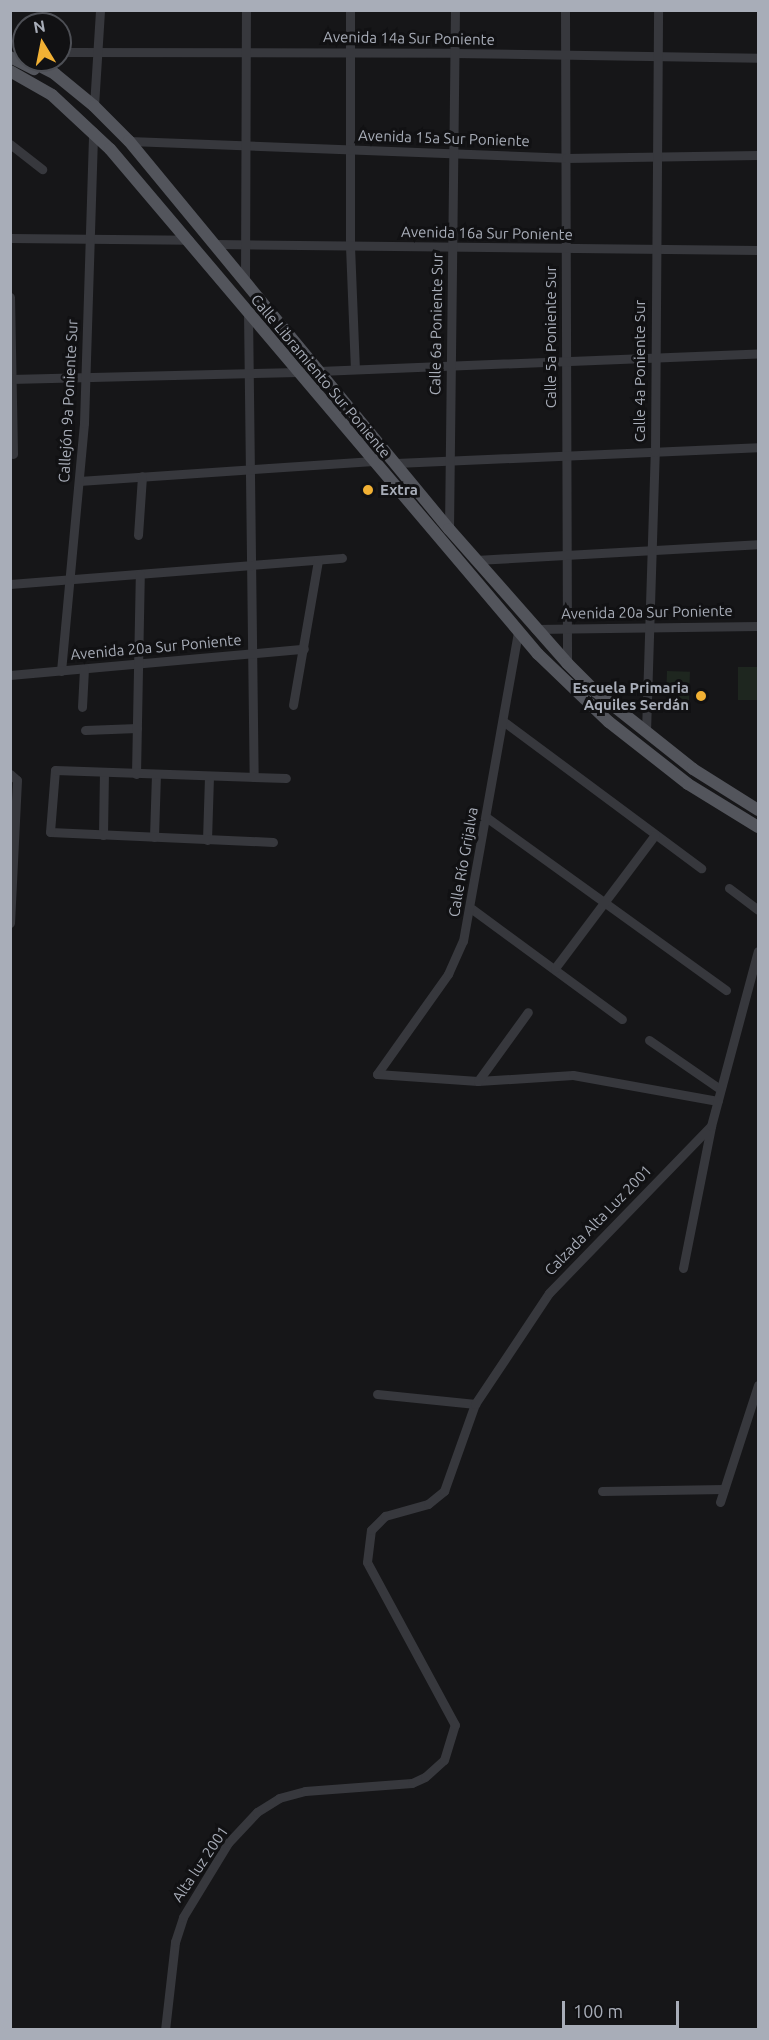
<!DOCTYPE html>
<meta charset="utf-8">
<style>
body{margin:0}
#map{position:relative;width:769px;height:2040px;overflow:hidden;background:#161618;font-family:Ubuntu,sans-serif}
div>[style]{position:absolute}
.green>*{inset:0;background:#1e261f;transform-origin:0 0}
.minor>*{height:9px;margin:-4.5px;padding:0 4.5px;transform-origin:4.5px;border-radius:4.5px;background:#37383d}
.major>*{height:12px;margin:-6px;padding:0 6px;transform-origin:6px;border-radius:6px;background:#53555c}
.dots>*{width:16px;height:16px;translate:-50% -50%;box-sizing:border-box;border:3px solid #111113;border-radius:50%}
span{translate:-50% -50%;white-space:nowrap;text-align:center;line-height:1.15;-webkit-text-stroke:6px #111113;paint-order:stroke}
.street-label{font-size:15px;color:#a8adb8}
.poi-label{font-size:15px;color:#a8adb8;font-weight:700}
.left{translate:0 -50%;text-align:left}
.right{translate:-100% -50%;text-align:right}
.frame{position:absolute;inset:0;border:12px solid #a8adb8;pointer-events:none}
.north{position:absolute;left:12px;top:12px;width:60px;height:60px;box-sizing:border-box;background:#111113;border:2px solid #4d4f55;border-radius:50%;rotate:350deg;font-size:16px;font-weight:700;line-height:24px;text-align:center;color:#a8adb8}
.north::after{content:'';display:block;margin:auto;width:21px;height:27px;background:#f2b134;clip-path:polygon(50% 0,100% 100%,50% 72%,0 100%)}
.scale{position:absolute;left:562px;top:2001px;width:117px;height:27px;box-sizing:border-box;border:3px solid #a8adb8;border-top:0;padding-left:8px;font-size:18px;line-height:21px;white-space:nowrap;color:#a8adb8;-webkit-text-stroke:4px #111113;paint-order:stroke}
</style>
<div id="map">
<div class="green">
<i style="left:738px;top:667px;width:20px;height:33px"></i>
<i style="left:667px;top:671px;width:23px;height:38px;rotate:2deg"></i>
</div>
<div class="minor">
<i style="left:350px;top:10px;width:236px;rotate:90deg"></i>
<i style="left:350px;top:246px;width:123px;rotate:87.7deg"></i>
<i style="left:565px;top:10px;width:653px;rotate:89.82deg"></i>
<i style="left:60px;top:52px;width:394px;rotate:0.1deg"></i>
<i style="left:454px;top:53px;width:304px;rotate:0.9deg"></i>
<i style="left:94px;top:106px;width:96px;rotate:-86.4deg"></i>
<i style="left:129px;top:141px;width:437px;rotate:2.2deg"></i>
<i style="left:566px;top:158px;width:192px;rotate:-0.9deg"></i>
<i style="left:10px;top:144px;width:41px;rotate:38deg"></i>
<i style="left:10px;top:238px;width:179px;rotate:0.6deg"></i>
<i style="left:214px;top:244px;width:544px;rotate:0.63deg"></i>
<i style="left:245px;top:282px;width:272px;rotate:-89.8deg"></i>
<i style="left:10px;top:297px;width:157px;rotate:88.9deg"></i>
<i style="left:248px;top:312px;width:465px;rotate:89.3deg"></i>
<i style="left:319px;top:371px;width:439px;rotate:-2.3deg"></i>
<i style="left:10px;top:379px;width:288px;rotate:-1.4deg"></i>
<i style="left:396px;top:463px;width:362px;rotate:-2.5deg"></i>
<i style="left:79px;top:481px;width:295px;rotate:-3.9deg"></i>
<i style="left:449px;top:529px;width:519px;rotate:-89.34deg"></i>
<i style="left:138px;top:535px;width:59px;rotate:-86.1deg"></i>
<i style="left:476px;top:560px;width:282px;rotate:-3.2deg"></i>
<i style="left:10px;top:584px;width:333px;rotate:-4.5deg"></i>
<i style="left:535px;top:629px;width:223px;rotate:-0.8deg"></i>
<i style="left:61px;top:671px;width:249px;rotate:-84.7deg"></i>
<i style="left:84px;top:423px;width:292px;rotate:-88.2deg"></i>
<i style="left:10px;top:675px;width:295px;rotate:-5.1deg"></i>
<i style="left:293px;top:705px;width:147px;rotate:-80.2deg"></i>
<i style="left:82px;top:707px;width:38px;rotate:-87deg"></i>
<i style="left:503px;top:721px;width:247px;rotate:36.6deg"></i>
<i style="left:85px;top:730px;width:52px;rotate:-2.2deg"></i>
<i style="left:646px;top:732px;width:280px;rotate:-88.2deg"></i>
<i style="left:655px;top:452px;width:442px;rotate:-89.6deg"></i>
<i style="left:10px;top:774px;width:9px;rotate:41deg"></i>
<i style="left:17px;top:780px;width:143px;rotate:92.8deg"></i>
<i style="left:136px;top:774px;width:200px;rotate:-88.9deg"></i>
<i style="left:486px;top:817px;width:296px;rotate:35.8deg"></i>
<i style="left:103px;top:835px;width:62px;rotate:-89.1deg"></i>
<i style="left:154px;top:837px;width:62px;rotate:-88.2deg"></i>
<i style="left:207px;top:840px;width:64px;rotate:-88.2deg"></i>
<i style="left:273px;top:842px;width:223px;rotate:-177.4deg"></i>
<i style="left:50px;top:832px;width:62px;rotate:-85.4deg"></i>
<i style="left:55px;top:770px;width:231px;rotate:2deg"></i>
<i style="left:729px;top:888px;width:36px;rotate:37deg"></i>
<i style="left:472px;top:909px;width:186px;rotate:36.3deg"></i>
<i style="left:555px;top:968px;width:166px;rotate:-53.1deg"></i>
<i style="left:649px;top:1040px;width:86px;rotate:34.6deg"></i>
<i style="left:377px;top:1074px;width:123px;rotate:-54.6deg"></i>
<i style="left:448px;top:974px;width:36px;rotate:-66deg"></i>
<i style="left:463px;top:941px;width:315px;rotate:-79.9deg"></i>
<i style="left:377px;top:1074px;width:101px;rotate:4deg"></i>
<i style="left:478px;top:1081px;width:95px;rotate:-3.6deg"></i>
<i style="left:573px;top:1075px;width:147px;rotate:10.2deg"></i>
<i style="left:478px;top:1081px;width:85px;rotate:-54.1deg"></i>
<i style="left:683px;top:1268px;width:145px;rotate:-78.8deg"></i>
<i style="left:377px;top:1394px;width:99px;rotate:5.8deg"></i>
<i style="left:602px;top:1491px;width:122px;rotate:-0.9deg"></i>
<i style="left:720px;top:1502px;width:123px;rotate:-72deg"></i>
<i style="left:165px;top:2030px;width:89px;rotate:-83.5deg"></i>
<i style="left:175px;top:1942px;width:26px;rotate:-72deg"></i>
<i style="left:183px;top:1917px;width:87px;rotate:-58.7deg"></i>
<i style="left:228px;top:1843px;width:42px;rotate:-46.9deg"></i>
<i style="left:257px;top:1812px;width:26px;rotate:-32deg"></i>
<i style="left:279px;top:1798px;width:27px;rotate:-15deg"></i>
<i style="left:305px;top:1791px;width:107px;rotate:-4.3deg"></i>
<i style="left:412px;top:1783px;width:14px;rotate:-25deg"></i>
<i style="left:425px;top:1777px;width:25px;rotate:-42deg"></i>
<i style="left:444px;top:1760px;width:37px;rotate:-73deg"></i>
<i style="left:455px;top:1725px;width:185px;rotate:-118.4deg"></i>
<i style="left:367px;top:1562px;width:32px;rotate:-83deg"></i>
<i style="left:371px;top:1530px;width:20px;rotate:-45deg"></i>
<i style="left:385px;top:1516px;width:45px;rotate:-15.6deg"></i>
<i style="left:428px;top:1504px;width:21px;rotate:-39deg"></i>
<i style="left:444px;top:1491px;width:92px;rotate:-70.4deg"></i>
<i style="left:475px;top:1404px;width:133px;rotate:-56.3deg"></i>
<i style="left:549px;top:1293px;width:233px;rotate:-45.9deg"></i>
<i style="left:711px;top:1126px;width:181px;rotate:-75deg"></i>
</div>
<div class="major">
<i style="left:10px;top:57px;width:27px;rotate:27deg"></i>
<i style="left:28px;top:60px;width:30px;rotate:27deg"></i>
<i style="left:55px;top:74px;width:50px;rotate:39.4deg"></i>
<i style="left:94px;top:106px;width:49px;rotate:45deg"></i>
<i style="left:129px;top:141px;width:503px;rotate:50.49deg"></i>
<i style="left:449px;top:529px;width:179px;rotate:48.6deg"></i>
<i style="left:567px;top:663px;width:40px;rotate:45deg"></i>
<i style="left:595px;top:691px;width:125px;rotate:38.5deg"></i>
<i style="left:693px;top:769px;width:77px;rotate:32.2deg"></i>
<i style="left:10px;top:71px;width:48px;rotate:29.7deg"></i>
<i style="left:52px;top:95px;width:79px;rotate:43deg"></i>
<i style="left:110px;top:149px;width:662px;rotate:49.72deg"></i>
<i style="left:538px;top:654px;width:98px;rotate:43.8deg"></i>
<i style="left:609px;top:722px;width:100px;rotate:38.1deg"></i>
<i style="left:688px;top:784px;width:82px;rotate:31.6deg"></i>
</div>
<div class="dots">
<i style="left:368px;top:490px;background:#f2b134"></i>
<i style="left:701px;top:696px;background:#f2b134"></i>
</div>
<div class="street-label">
<span style="left:409px;top:38px;rotate:1deg">Avenida 14a Sur Poniente</span>
<span style="left:444px;top:138px;rotate:2deg">Avenida 15a Sur Poniente</span>
<span style="left:487px;top:233px;rotate:1deg">Avenida 16a Sur Poniente</span>
<span style="left:436px;top:324px;rotate:-89deg">Calle 6a Poniente Sur</span>
<span style="left:551px;top:337px;rotate:-90deg">Calle 5a Poniente Sur</span>
<span style="left:640px;top:371px;rotate:-90deg">Calle 4a Poniente Sur</span>
<span style="left:321px;top:376px;rotate:50deg">Calle Libramiento Sur Poniente</span>
<span style="left:68px;top:401px;rotate:-87deg">Callejón 9a Poniente Sur</span>
<span style="left:647px;top:612px;rotate:-1deg">Avenida 20a Sur Poniente</span>
<span style="left:156px;top:647px;rotate:-5deg">Avenida 20a Sur Poniente</span>
<span style="left:463px;top:862px;rotate:-80deg">Calle Río Grijalva</span>
<span style="left:598px;top:1220px;rotate:-46deg">Calzada Alta Luz 2001</span>
<span style="left:200px;top:1864px;rotate:-56deg">Alta luz 2001</span>
</div>
<div class="poi-label">
<span class="left" style="left:380px;top:490px">Extra</span>
<span class="right" style="left:689px;top:696px">Escuela Primaria<br>Aquiles Serdán</span>
</div>
<div class="frame"></div>
<div class="north">N</div>
<div class="scale">100 m</div>
</div>
